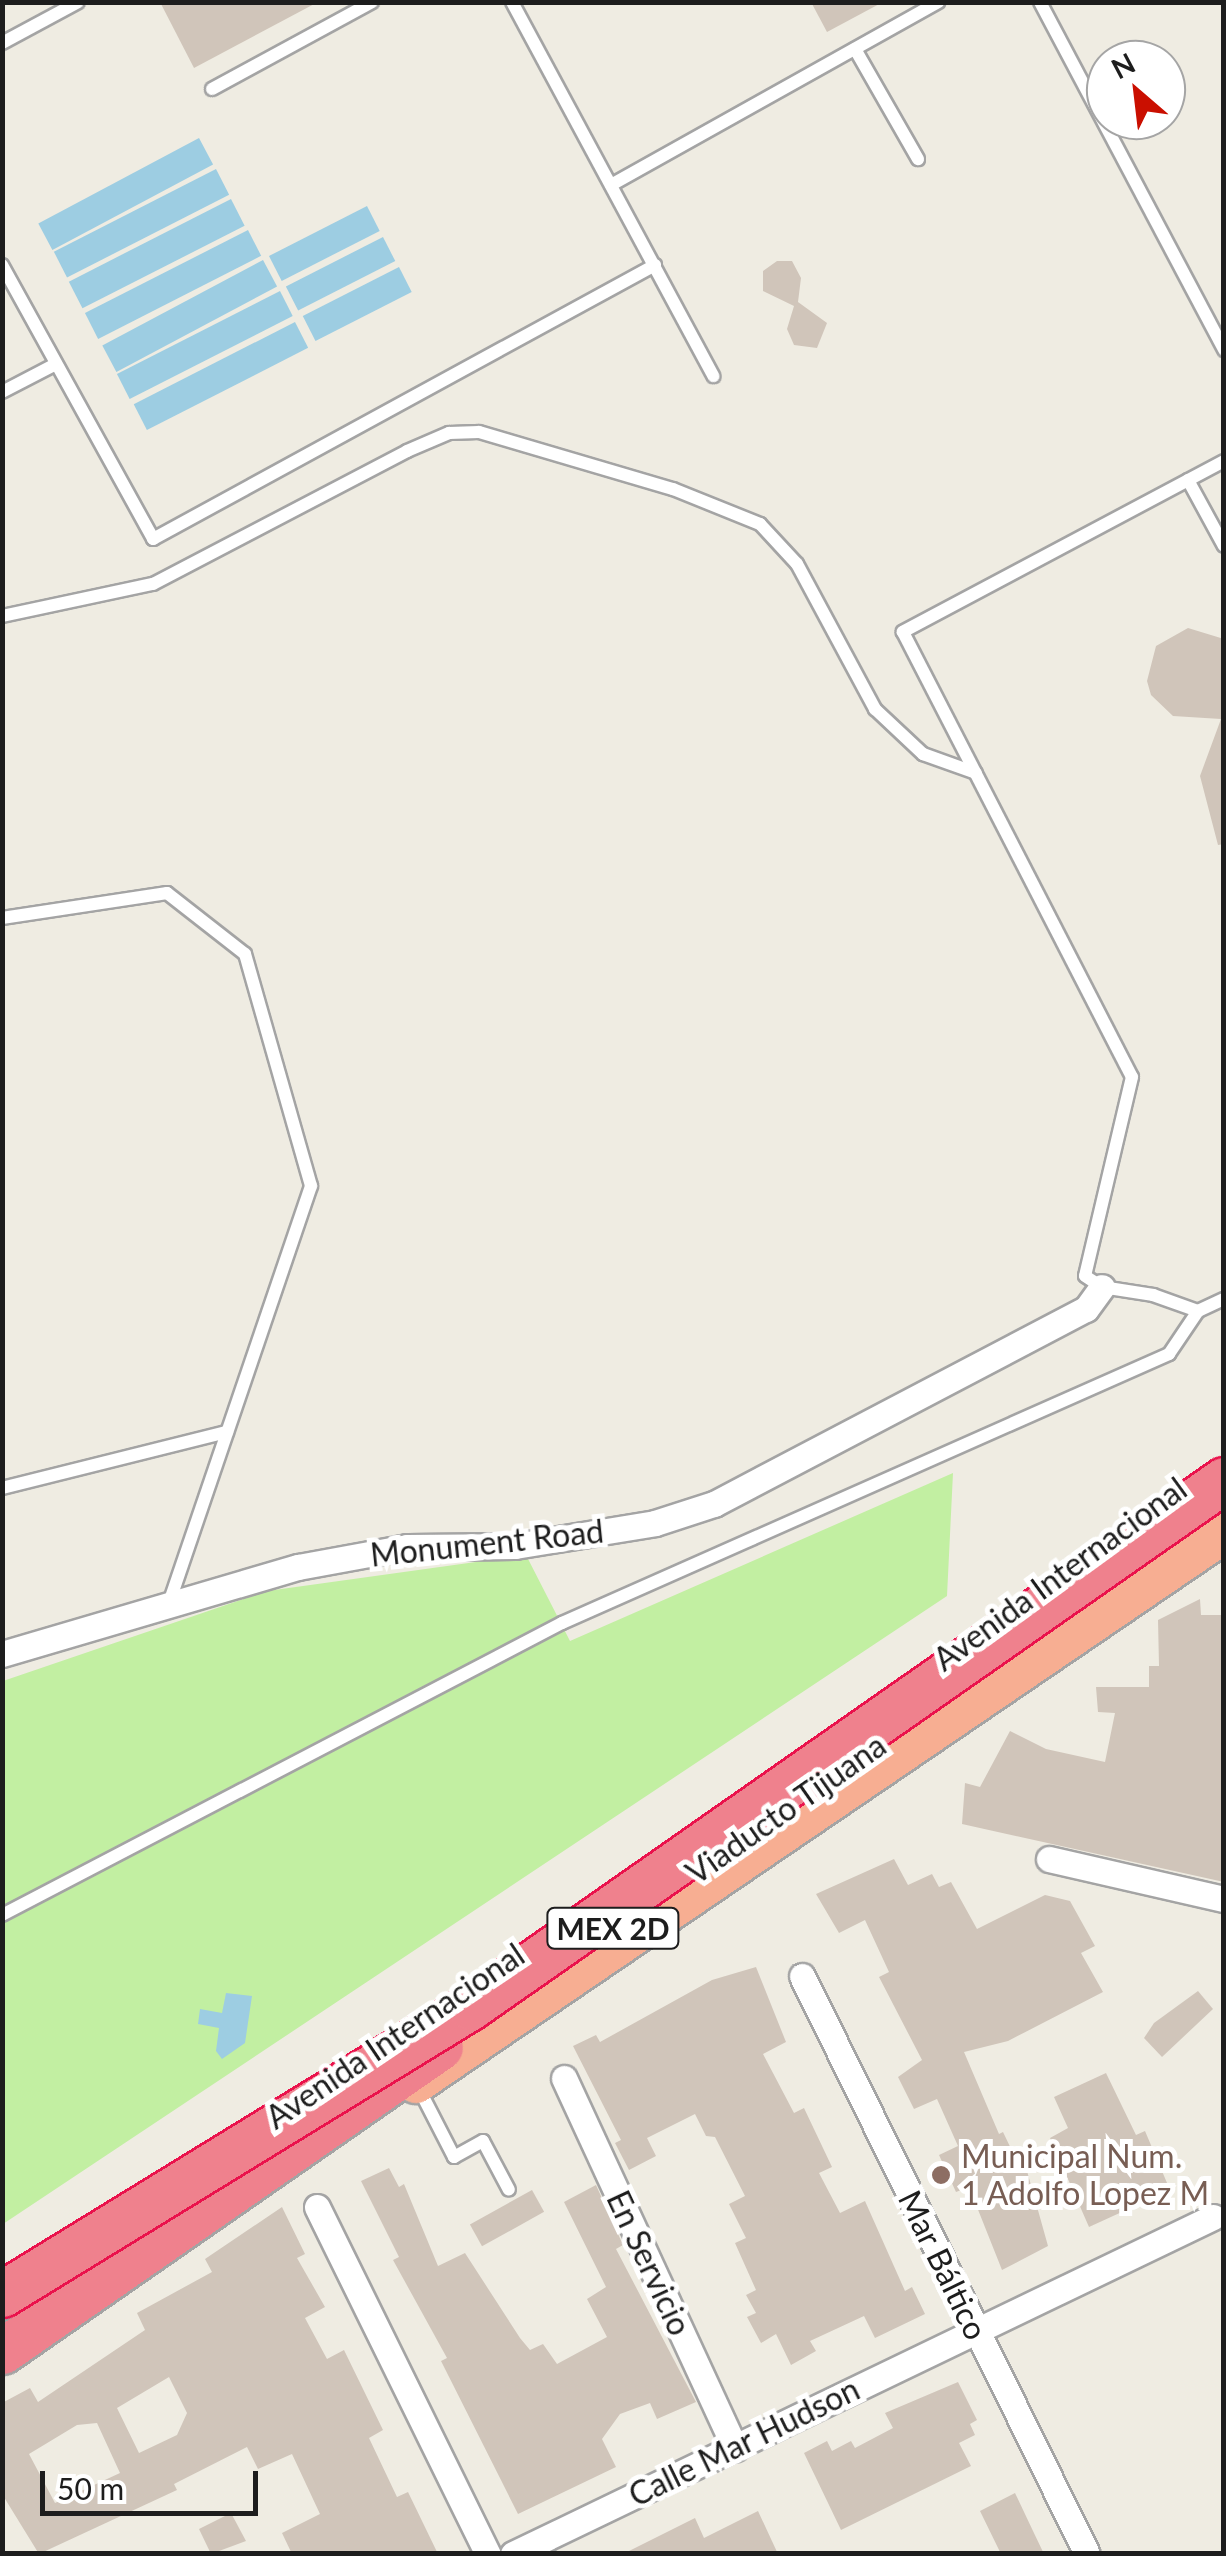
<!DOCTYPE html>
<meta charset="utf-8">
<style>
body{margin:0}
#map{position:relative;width:1226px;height:2556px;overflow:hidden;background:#efece2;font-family:Lato,sans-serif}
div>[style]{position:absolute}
.grass>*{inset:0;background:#c2efa2}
.water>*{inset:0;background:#9dcde2;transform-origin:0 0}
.building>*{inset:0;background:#d0c5ba;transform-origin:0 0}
.roads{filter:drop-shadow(2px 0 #a4a4a4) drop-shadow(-2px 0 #a4a4a4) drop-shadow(0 2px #a4a4a4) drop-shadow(0 -2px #a4a4a4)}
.service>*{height:12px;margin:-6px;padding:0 6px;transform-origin:6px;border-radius:6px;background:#fff}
.minor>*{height:25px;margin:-12.5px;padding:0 12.5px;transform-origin:12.5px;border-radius:12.5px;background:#fff}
.trunk>*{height:40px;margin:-20px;padding:0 20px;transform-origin:20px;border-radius:20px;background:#f7ae92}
.motorway>*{height:45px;margin:-22.5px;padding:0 22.5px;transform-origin:22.5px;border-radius:22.5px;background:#ef818d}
.bridges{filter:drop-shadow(2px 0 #ea124c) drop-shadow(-2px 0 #ea124c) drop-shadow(0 2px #ea124c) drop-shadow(0 -2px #ea124c)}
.motorway-bridge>*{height:45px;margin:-22.5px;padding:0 22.5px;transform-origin:22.5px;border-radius:22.5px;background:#ef818d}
.dots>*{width:28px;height:28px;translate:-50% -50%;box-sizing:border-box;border:5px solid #fff;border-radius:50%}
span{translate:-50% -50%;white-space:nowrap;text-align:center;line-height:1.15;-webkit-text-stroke:10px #fff;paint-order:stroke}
.shield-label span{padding:2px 8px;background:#fff;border:2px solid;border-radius:8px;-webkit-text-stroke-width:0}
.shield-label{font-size:30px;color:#1d1d1d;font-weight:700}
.street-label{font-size:32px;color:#1d1d1d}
.education-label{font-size:32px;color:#785e54}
.left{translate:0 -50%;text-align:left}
.frame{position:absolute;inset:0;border:5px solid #1d1d1d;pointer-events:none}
.north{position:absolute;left:1086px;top:40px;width:100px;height:100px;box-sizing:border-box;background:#fff;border:2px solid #a5a5a5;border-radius:50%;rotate:332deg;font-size:28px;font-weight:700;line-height:40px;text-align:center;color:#1d1d1d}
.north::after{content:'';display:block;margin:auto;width:35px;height:45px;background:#ca0f00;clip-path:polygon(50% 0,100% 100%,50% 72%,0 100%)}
.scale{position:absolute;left:40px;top:2471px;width:218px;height:45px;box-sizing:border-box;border:5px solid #1d1d1d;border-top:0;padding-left:12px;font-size:30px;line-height:35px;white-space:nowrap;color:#1d1d1d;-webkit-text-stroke:8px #fff;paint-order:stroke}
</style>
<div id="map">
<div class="grass">
<i style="clip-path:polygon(953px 1473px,947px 1596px,3px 2224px,3px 1681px,267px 1591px,526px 1555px,570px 1641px)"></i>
</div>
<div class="water">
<i style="left:199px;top:138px;width:30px;height:182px;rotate:62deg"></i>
<i style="left:216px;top:169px;width:29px;height:182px;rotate:63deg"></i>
<i style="left:231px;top:199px;width:30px;height:182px;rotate:63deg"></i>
<i style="left:367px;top:206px;width:28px;height:110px;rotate:63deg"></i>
<i style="left:248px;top:230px;width:29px;height:183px;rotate:63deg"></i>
<i style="left:383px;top:237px;width:27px;height:109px;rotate:63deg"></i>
<i style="left:263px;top:260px;width:30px;height:182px;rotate:62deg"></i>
<i style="left:399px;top:267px;width:28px;height:108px;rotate:63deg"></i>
<i style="left:280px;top:291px;width:28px;height:183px;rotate:63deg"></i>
<i style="left:295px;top:322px;width:29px;height:181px;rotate:63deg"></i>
<i style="clip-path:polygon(226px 1993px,252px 1996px,245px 2043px,222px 2059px,216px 2051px,219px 2028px,198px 2024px,200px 2009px,222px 2013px)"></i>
</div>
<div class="building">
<i style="clip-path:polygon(160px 2px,318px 2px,194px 68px)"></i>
<i style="clip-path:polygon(811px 2px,883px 2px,827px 32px)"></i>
<i style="clip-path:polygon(777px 261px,792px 261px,801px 278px,798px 302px,827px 323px,817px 348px,794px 345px,787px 329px,794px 306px,763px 291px,763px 271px)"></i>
<i style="clip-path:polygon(1188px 628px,1224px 639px,1224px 844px,1218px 845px,1200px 776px,1221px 719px,1173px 716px,1151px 695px,1147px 681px,1156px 646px)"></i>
<i style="clip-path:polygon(1200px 1599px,1201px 1615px,1224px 1615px,1224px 1882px,962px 1824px,965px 1783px,980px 1787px,1010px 1731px,1046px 1749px,1105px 1762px,1115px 1713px,1098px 1712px,1096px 1687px,1149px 1687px,1149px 1666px,1159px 1666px,1158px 1620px)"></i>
<i style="clip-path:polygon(894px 1859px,908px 1885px,932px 1874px,939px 1887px,951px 1882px,977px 1929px,1045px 1895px,1070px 1901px,1095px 1946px,1081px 1953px,1103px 1992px,1008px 2041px,964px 2052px,999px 2134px,1003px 2132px,1015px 2157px,1022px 2153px,1048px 2246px,1002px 2270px,969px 2187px,956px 2192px,939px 2155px,958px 2146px,937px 2099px,914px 2109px,898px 2077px,922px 2060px,879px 1977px,889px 1972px,865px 1920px,839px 1933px,816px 1894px)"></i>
<i style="clip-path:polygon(756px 1967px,786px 2042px,763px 2054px,794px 2113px,804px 2108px,832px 2167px,819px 2173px,840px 2213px,865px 2201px,905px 2291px,912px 2287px,925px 2314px,875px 2338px,864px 2316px,810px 2341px,816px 2351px,791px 2365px,776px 2334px,761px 2343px,747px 2317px,756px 2313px,746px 2295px,756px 2290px,735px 2243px,746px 2238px,729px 2204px,745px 2196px,715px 2137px,706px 2136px,695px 2114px,647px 2138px,656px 2156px,629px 2170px,615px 2143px,621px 2140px,573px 2046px,596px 2035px,600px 2042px,712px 1980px)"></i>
<i style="clip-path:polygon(1198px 1991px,1213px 2009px,1162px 2057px,1144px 2038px,1154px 2023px)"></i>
<i style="clip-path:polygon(1106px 2073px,1136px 2135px,1145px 2131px,1170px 2190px,1089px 2227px,1050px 2138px,1068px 2128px,1054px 2097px)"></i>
<i style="clip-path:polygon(389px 2168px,399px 2187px,404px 2184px,438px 2266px,465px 2253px,520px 2338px,530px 2350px,543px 2344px,557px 2364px,607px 2337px,587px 2299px,606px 2287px,564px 2202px,596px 2185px,623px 2245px,616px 2249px,696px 2402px,657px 2419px,650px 2403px,620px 2414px,602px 2439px,616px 2467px,518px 2514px,441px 2361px,447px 2358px,393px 2260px,399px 2257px,361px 2181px)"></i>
<i style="left:532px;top:2190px;width:25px;height:71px;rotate:61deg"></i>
<i style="clip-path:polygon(evenodd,282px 2207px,305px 2254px,297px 2258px,325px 2307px,305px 2318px,327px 2359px,344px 2350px,383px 2430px,369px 2438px,397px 2497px,408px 2492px,438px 2554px,292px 2554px,282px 2533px,320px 2514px,292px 2454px,258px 2469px,247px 2447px,174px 2484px,177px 2490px,39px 2554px,2px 2494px,2px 2403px,30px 2388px,38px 2402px,145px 2330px,137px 2313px,212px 2272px,205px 2259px,282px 2207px,169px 2377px,187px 2413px,177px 2435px,139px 2453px,117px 2408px,169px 2377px,282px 2207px,97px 2423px,120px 2473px,55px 2503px,29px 2454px,77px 2425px,97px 2423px)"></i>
<i style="clip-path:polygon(958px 2382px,977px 2420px,970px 2424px,975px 2435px,959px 2443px,971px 2466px,841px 2530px,804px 2453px,827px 2441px,832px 2451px,851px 2441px,855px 2448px,893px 2428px,885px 2413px)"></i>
<i style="clip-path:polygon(1015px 2493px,1033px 2531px,1044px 2554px,1001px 2554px,980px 2511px)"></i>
<i style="clip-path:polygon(758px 2511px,778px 2554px,623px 2554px,695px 2518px,704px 2538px)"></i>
<i style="clip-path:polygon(231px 2513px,246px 2541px,211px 2554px,199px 2529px)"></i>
</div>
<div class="roads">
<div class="service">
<i style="left:512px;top:2px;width:425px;rotate:61.7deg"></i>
<i style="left:1040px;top:2px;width:394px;rotate:62.1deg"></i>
<i style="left:2px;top:43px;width:86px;rotate:-28.3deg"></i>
<i style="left:855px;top:49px;width:127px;rotate:60.2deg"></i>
<i style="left:212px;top:89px;width:182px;rotate:-28.5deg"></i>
<i style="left:611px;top:185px;width:375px;rotate:-29.2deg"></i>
<i style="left:2px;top:265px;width:313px;rotate:61.1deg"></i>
<i style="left:153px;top:539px;width:572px;rotate:-28.63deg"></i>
<i style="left:2px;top:392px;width:61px;rotate:-27.4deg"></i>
<i style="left:1224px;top:461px;width:364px;rotate:152deg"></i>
<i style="left:903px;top:632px;width:500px;rotate:62.77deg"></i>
<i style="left:1132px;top:1077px;width:204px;rotate:103.3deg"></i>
<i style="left:1085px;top:1276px;width:20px;rotate:33deg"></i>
<i style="left:1102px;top:1287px;width:52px;rotate:8.9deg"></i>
<i style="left:1153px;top:1295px;width:48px;rotate:19.6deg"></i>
<i style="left:1198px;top:1311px;width:29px;rotate:-25deg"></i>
<i style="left:1188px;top:480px;width:75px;rotate:61.4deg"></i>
<i style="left:2px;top:616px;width:154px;rotate:-12deg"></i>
<i style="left:153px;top:584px;width:287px;rotate:-27.6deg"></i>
<i style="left:407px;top:451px;width:46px;rotate:-23.2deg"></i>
<i style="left:449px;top:433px;width:30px;rotate:-2deg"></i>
<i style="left:479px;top:432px;width:202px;rotate:16.4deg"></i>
<i style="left:673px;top:489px;width:94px;rotate:21.9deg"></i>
<i style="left:760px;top:524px;width:54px;rotate:47.2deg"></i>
<i style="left:797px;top:564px;width:165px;rotate:61.7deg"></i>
<i style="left:875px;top:709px;width:66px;rotate:43.2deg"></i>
<i style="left:923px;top:754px;width:56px;rotate:19.7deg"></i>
<i style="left:2px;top:918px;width:167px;rotate:-8.6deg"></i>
<i style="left:167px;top:893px;width:99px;rotate:38deg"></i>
<i style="left:245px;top:954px;width:241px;rotate:74.1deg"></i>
<i style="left:311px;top:1186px;width:444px;rotate:108.8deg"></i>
<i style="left:2px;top:1488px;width:232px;rotate:-14deg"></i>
<i style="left:2px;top:1915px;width:632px;rotate:-27.54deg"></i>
<i style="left:562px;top:1623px;width:664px;rotate:-23.9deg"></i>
<i style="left:1169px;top:1354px;width:52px;rotate:-56deg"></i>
<i style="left:417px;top:2085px;width:81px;rotate:62.8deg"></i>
<i style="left:454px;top:2157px;width:33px;rotate:-29deg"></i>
<i style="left:483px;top:2141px;width:55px;rotate:62deg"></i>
</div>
<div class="minor">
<i style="left:2px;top:1654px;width:309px;rotate:-16.4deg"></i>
<i style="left:298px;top:1567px;width:111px;rotate:-10.4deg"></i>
<i style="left:407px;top:1547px;width:108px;rotate:-0.5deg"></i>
<i style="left:515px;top:1546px;width:142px;rotate:-9.3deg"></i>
<i style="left:655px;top:1523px;width:62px;rotate:-17.9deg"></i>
<i style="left:714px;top:1504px;width:420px;rotate:-27.7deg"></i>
<i style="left:1086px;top:1309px;width:27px;rotate:-54deg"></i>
<i style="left:1049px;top:1859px;width:180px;rotate:12.9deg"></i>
<i style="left:802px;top:1976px;width:644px;rotate:63.75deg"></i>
<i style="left:564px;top:2078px;width:408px;rotate:65.2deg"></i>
<i style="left:317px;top:2207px;width:387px;rotate:63.8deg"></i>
<i style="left:513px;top:2554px;width:777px;rotate:-25.71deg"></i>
</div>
<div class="trunk">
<i style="left:416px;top:2083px;width:977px;rotate:-34.24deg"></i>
</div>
<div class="motorway">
<i style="left:2px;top:2351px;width:533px;rotate:-34.76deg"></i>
</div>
</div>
<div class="bridges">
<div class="motorway-bridge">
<i style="left:2px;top:2294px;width:549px;rotate:-31.52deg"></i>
<i style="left:470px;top:2007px;width:920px;rotate:-34.95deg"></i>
</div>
</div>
<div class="dots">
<i style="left:941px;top:2175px;background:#8d6e63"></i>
</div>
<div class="shield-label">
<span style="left:613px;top:1928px">MEX 2D</span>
</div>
<div class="street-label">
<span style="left:487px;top:1543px;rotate:-6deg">Monument Road</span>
<span style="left:1060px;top:1574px;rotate:-36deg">Avenida Internacional</span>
<span style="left:786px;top:1809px;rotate:-35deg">Viaducto Tijuana</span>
<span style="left:395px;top:2036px;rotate:-34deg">Avenida Internacional</span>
<span style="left:649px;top:2263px;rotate:65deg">En Servicio</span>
<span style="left:943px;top:2265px;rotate:64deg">Mar Báltico</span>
<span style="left:744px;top:2442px;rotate:-26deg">Calle Mar Hudson</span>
</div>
<div class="education-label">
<span class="left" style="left:961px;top:2175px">Municipal Num.<br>1 Adolfo Lopez M</span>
</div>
<div class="frame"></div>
<div class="north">N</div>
<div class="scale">50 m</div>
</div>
